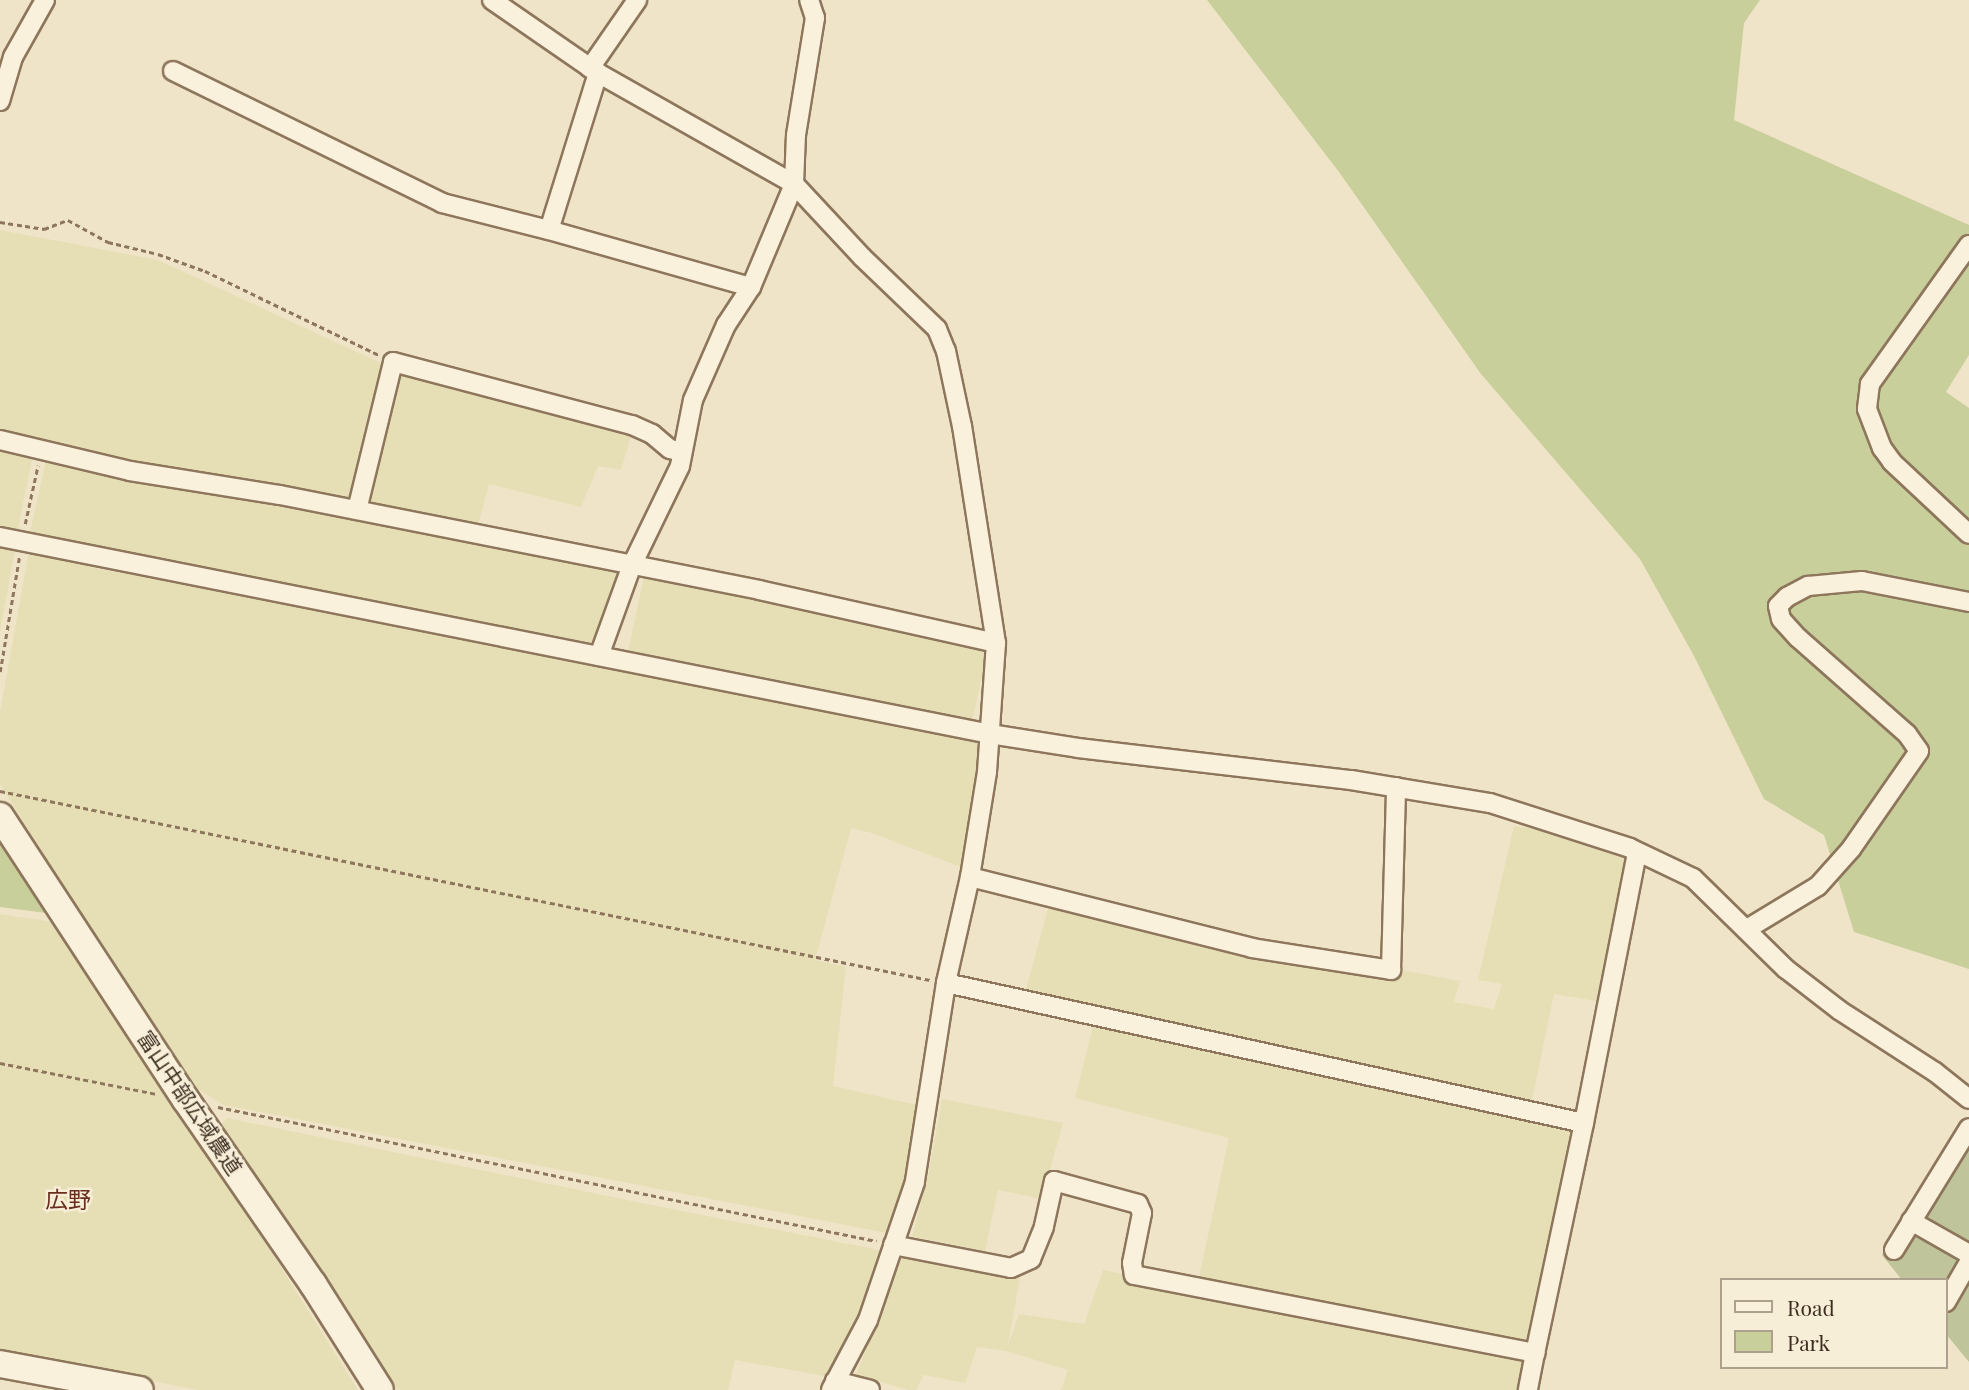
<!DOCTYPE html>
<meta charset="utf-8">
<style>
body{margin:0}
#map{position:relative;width:1969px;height:1390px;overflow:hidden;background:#f0e4c8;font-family:"Playfair Display","Noto Sans JP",serif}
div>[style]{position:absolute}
.farmland>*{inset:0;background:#e6deb5;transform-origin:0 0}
.green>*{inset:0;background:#c9cf9b}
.cemetery>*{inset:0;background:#bfc49a}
.path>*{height:2.5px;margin-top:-1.25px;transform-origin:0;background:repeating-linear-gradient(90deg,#8d765c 0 5px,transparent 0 8.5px)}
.roads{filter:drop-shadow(2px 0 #8d765c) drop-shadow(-2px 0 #8d765c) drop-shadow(0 2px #8d765c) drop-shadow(0 -2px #8d765c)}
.street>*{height:18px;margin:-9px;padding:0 9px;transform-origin:9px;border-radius:9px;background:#faf1dc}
.secondary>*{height:26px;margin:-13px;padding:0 13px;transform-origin:13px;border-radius:13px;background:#faf1dc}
span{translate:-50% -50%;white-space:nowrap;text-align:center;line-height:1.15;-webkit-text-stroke:5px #f7eed8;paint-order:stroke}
.street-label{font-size:21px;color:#3d2e20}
.neighbourhood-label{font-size:23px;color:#6b2e1e}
.legend{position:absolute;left:1720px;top:1278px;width:228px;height:91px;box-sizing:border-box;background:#f7eed8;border:2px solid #ada18e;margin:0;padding:9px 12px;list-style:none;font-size:21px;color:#3d2e20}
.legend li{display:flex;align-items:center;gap:14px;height:35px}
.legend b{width:35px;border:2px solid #ada18e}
</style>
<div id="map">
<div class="farmland">
<i style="clip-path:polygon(0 230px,158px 260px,385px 365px,350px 500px,123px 459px,0 433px)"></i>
<i style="clip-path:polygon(399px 371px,632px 432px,621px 470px,598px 466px,581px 507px,489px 484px,478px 525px,368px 506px)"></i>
<i style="clip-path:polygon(0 449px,33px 455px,17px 533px,0 529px)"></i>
<i style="clip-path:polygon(47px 456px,488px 542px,620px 571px,593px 647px,29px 537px)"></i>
<i style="clip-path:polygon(0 548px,15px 550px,0 631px)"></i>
<i style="clip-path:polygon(29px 551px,98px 569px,224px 591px,981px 740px,966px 869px,872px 833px,851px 828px,815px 960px,846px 967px,833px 1086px,917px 1105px,906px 1181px,887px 1233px,224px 1105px,196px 1088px,69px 896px,0 784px,0 712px)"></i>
<i style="left:644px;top:577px;width:351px;height:78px;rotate:12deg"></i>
<i style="clip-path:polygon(1514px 826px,1569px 834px,1629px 857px,1602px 1002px,1554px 994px,1531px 1105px,1025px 993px,1049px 905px,1460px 981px,1454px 1002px,1494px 1009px,1502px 984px,1478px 980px)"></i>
<i style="clip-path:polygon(0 914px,54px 922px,213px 1159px,358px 1390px,198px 1390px,0 1351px)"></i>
<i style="clip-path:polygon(1094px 1022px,1576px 1128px,1531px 1345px,1199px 1278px,1229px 1138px,1075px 1098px)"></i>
<i style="clip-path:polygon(942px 1099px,1063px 1123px,1042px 1199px,998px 1190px,985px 1251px,912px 1236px,928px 1177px)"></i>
<i style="clip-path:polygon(227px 1118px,637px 1202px,884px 1251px,863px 1318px,830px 1377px,735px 1360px,728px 1390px,398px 1390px,222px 1124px)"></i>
<i style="clip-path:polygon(903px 1256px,1020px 1277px,1008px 1345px,1019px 1314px,1084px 1324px,1103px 1270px,1528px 1358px,1521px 1390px,1061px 1390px,1068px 1370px,1006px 1351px,977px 1347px,965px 1383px,924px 1375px,916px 1390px,909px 1390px,856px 1375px)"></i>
</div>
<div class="green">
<i style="clip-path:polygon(1207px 0,1760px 0,1744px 23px,1734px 120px,1969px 225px,1969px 355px,1946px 392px,1969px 408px,1969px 969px,1854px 932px,1824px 835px,1764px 799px,1694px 656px,1640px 559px,1481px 374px,1339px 172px)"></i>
<i style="clip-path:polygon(0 833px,54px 914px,0 907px)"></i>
</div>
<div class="cemetery">
<i style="clip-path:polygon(1969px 1119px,1969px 1362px,1946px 1334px,1946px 1280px,1902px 1280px,1882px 1255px)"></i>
</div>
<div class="path">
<i style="left:0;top:222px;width:45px;rotate:9deg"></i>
<i style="left:44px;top:229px;width:26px;rotate:-21deg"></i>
<i style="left:68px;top:220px;width:46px;rotate:28.8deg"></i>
<i style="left:108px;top:242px;width:51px;rotate:13.5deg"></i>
<i style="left:158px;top:254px;width:50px;rotate:19.9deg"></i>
<i style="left:205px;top:271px;width:193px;rotate:25.8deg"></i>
<i style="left:25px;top:524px;width:60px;rotate:-77.6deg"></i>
<i style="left:0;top:672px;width:116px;rotate:-80.5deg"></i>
<i style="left:0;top:791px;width:949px;rotate:11.49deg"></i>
<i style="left:0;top:1063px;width:159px;rotate:11.2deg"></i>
<i style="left:218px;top:1107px;width:672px;rotate:11.51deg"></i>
</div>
<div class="roads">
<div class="street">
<i style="left:492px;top:0;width:129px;rotate:34.6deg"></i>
<i style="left:598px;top:73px;width:225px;rotate:29.5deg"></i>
<i style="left:794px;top:184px;width:100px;rotate:47deg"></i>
<i style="left:862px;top:257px;width:104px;rotate:43.8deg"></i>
<i style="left:937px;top:329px;width:24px;rotate:68deg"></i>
<i style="left:946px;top:351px;width:77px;rotate:78deg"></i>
<i style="left:962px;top:426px;width:220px;rotate:81.1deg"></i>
<i style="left:996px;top:643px;width:129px;rotate:94deg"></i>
<i style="left:987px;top:772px;width:106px;rotate:99.2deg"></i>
<i style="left:970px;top:877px;width:109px;rotate:102.8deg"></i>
<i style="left:946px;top:983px;width:201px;rotate:98.9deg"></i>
<i style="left:915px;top:1182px;width:146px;rotate:108.8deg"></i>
<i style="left:868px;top:1320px;width:79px;rotate:117.9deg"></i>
<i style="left:590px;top:68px;width:83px;rotate:-55.3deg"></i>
<i style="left:173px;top:71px;width:300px;rotate:26.1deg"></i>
<i style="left:442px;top:203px;width:110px;rotate:14.2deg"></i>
<i style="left:598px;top:73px;width:164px;rotate:107.3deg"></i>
<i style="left:549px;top:230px;width:210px;rotate:15.8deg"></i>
<i style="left:0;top:101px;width:46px;rotate:-73.5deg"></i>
<i style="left:13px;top:57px;width:65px;rotate:-60.7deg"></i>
<i style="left:1969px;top:245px;width:171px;rotate:125.5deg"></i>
<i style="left:1870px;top:384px;width:25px;rotate:97deg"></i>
<i style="left:1867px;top:409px;width:42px;rotate:69deg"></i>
<i style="left:1882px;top:448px;width:17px;rotate:54deg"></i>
<i style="left:1892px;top:462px;width:105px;rotate:43.1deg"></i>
<i style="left:0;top:440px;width:134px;rotate:13.4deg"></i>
<i style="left:130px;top:471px;width:152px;rotate:9.1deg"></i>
<i style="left:280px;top:495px;width:488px;rotate:11.2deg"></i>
<i style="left:759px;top:590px;width:243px;rotate:12.6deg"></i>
<i style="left:357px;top:510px;width:152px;rotate:-76.3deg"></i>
<i style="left:393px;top:362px;width:247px;rotate:14.8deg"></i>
<i style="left:632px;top:425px;width:22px;rotate:24deg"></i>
<i style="left:652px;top:434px;width:23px;rotate:40deg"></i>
<i style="left:670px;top:449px;width:12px;rotate:14deg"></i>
<i style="left:0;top:537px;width:1009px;rotate:11.25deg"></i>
<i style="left:990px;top:734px;width:89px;rotate:9deg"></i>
<i style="left:1078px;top:748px;width:275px;rotate:6.7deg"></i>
<i style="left:1351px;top:780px;width:141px;rotate:9.4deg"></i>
<i style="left:1490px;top:803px;width:147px;rotate:17.8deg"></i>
<i style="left:1630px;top:848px;width:70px;rotate:25.5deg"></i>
<i style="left:1693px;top:878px;width:130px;rotate:44.4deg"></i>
<i style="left:1786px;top:969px;width:67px;rotate:37.7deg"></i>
<i style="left:1839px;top:1010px;width:114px;rotate:32.9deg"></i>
<i style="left:1935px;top:1072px;width:43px;rotate:38.5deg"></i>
<i style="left:599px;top:656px;width:97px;rotate:-70.1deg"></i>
<i style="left:632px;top:565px;width:110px;rotate:-64.1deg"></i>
<i style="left:680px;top:466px;width:67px;rotate:-78.9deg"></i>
<i style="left:693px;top:400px;width:82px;rotate:-66.3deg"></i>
<i style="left:726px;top:325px;width:45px;rotate:-56.7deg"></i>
<i style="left:751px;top:287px;width:112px;rotate:-67.3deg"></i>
<i style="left:794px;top:184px;width:49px;rotate:-87.7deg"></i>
<i style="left:796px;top:135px;width:119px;rotate:-80.8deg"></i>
<i style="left:815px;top:18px;width:19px;rotate:-108deg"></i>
<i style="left:970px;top:877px;width:291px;rotate:14.1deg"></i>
<i style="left:1252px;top:948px;width:141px;rotate:9deg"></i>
<i style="left:1391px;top:970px;width:183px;rotate:-88.4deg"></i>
<i style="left:1747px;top:929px;width:83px;rotate:-31.2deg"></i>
<i style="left:1818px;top:886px;width:50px;rotate:-48.3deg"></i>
<i style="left:1851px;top:849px;width:119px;rotate:-55.2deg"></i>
<i style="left:1919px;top:751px;width:21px;rotate:-125deg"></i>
<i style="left:1907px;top:734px;width:145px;rotate:-138.6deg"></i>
<i style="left:1798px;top:638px;width:25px;rotate:-132deg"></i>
<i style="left:1781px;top:619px;width:13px;rotate:-103deg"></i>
<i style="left:1778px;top:606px;width:13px;rotate:-45deg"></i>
<i style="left:1787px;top:597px;width:24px;rotate:-28deg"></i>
<i style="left:1808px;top:586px;width:54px;rotate:-5.3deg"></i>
<i style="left:1862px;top:581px;width:109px;rotate:11.1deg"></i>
<i style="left:946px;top:983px;width:653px;rotate:12.38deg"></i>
<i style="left:1584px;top:1123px;width:235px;rotate:102deg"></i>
<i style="left:1584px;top:1123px;width:275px;rotate:-78.9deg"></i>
<i style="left:1911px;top:1221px;width:67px;rotate:29.6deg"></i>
<i style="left:893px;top:1245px;width:120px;rotate:11deg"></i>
<i style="left:1011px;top:1268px;width:22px;rotate:-24deg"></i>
<i style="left:1031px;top:1259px;width:35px;rotate:-68deg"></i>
<i style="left:1044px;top:1226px;width:46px;rotate:-77.5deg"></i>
<i style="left:1054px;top:1181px;width:87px;rotate:15.3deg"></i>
<i style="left:1138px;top:1204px;width:10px;rotate:66deg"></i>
<i style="left:1142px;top:1213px;width:51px;rotate:101.3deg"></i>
<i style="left:1132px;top:1263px;width:12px;rotate:81deg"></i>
<i style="left:1134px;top:1275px;width:409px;rotate:11deg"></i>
<i style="left:1535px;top:1353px;width:38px;rotate:101deg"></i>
<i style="left:1894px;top:1250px;width:143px;rotate:-58.4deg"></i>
<i style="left:1946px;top:1302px;width:46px;rotate:-60.1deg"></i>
<i style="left:835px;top:1381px;width:36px;rotate:14deg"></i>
</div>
<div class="secondary">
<i style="left:0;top:816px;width:339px;rotate:56.8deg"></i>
<i style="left:186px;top:1100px;width:224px;rotate:55.4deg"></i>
<i style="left:313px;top:1284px;width:125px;rotate:57.7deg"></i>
<i style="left:0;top:1364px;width:142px;rotate:10.5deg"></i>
</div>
</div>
<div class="street-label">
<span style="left:191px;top:1102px;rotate:56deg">富山中部広域農道</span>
</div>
<div class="neighbourhood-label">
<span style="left:68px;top:1199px">広野</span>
</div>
<ul class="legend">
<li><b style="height:9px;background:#faf1dc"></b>Road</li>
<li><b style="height:19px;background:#c9cf9b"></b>Park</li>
</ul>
</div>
